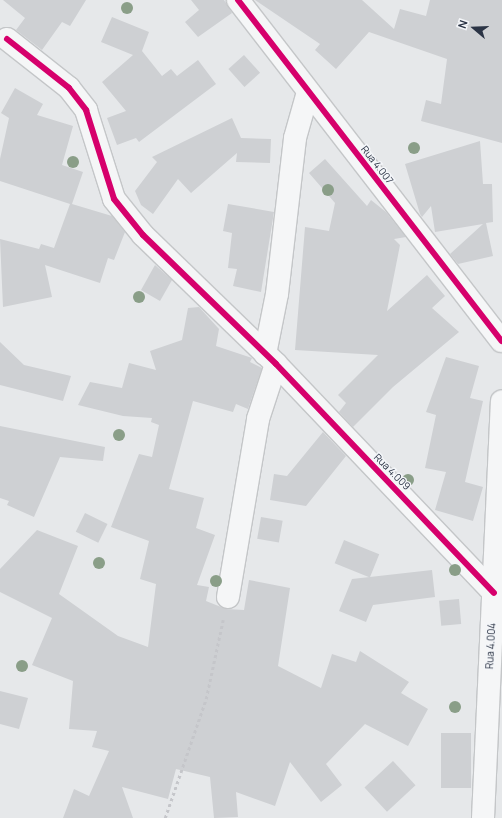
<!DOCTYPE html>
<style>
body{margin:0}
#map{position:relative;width:502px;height:818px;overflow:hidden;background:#e6e8ea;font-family:Manrope,sans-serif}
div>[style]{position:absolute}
.building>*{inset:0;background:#ced0d3;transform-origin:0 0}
.path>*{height:2.5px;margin-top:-1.25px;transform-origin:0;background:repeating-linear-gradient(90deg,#c5c6ca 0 3px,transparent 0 6px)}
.roads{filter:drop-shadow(1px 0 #c4c6c8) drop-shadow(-1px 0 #c4c6c8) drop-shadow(0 1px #c4c6c8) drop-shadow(0 -1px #c4c6c8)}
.street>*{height:22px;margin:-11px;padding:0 11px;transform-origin:11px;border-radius:11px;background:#f5f6f7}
.cycleway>*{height:6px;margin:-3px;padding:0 3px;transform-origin:3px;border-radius:3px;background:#d6006c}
.trees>*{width:12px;height:12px;margin:-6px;border-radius:50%;background:#8a9e88}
span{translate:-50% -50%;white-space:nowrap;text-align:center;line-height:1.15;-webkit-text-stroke:3px #f4f6f9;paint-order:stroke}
.street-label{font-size:10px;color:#2b3445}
.north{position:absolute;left:454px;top:8px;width:40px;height:40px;-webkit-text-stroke:3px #f4f6f9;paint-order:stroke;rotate:289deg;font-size:11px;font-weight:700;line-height:16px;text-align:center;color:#2b3445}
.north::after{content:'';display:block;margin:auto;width:14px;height:18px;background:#2b3445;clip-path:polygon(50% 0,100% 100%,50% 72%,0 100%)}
</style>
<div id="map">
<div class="building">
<i style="clip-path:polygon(3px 0,86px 0,70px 26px,62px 22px,42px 50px,16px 30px,25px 18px)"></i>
<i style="clip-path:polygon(191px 0,224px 0,232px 13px,198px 37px,185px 22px,199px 10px)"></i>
<i style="clip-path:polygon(255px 0,362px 0,394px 29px,400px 9px,426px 16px,430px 0,502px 0,502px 143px,421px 121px,426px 100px,441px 104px,447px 59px,369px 32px,336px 69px,315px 50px,320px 44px)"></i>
<i style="clip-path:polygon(112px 17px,149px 32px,142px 51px,162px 76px,171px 69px,177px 76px,198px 60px,216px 84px,139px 142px,136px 138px,117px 145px,107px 118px,126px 111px,102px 82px,133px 55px,101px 42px)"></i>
<i style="left:244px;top:55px;width:24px;height:21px;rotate:48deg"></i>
<i style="clip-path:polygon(15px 88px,43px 104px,37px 115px,73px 126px,62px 165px,83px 172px,72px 204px,112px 216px,125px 232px,114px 260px,108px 258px,100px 283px,45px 265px,52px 297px,3px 307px,0 239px,39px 249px,41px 244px,54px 248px,70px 204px,0 181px,0 159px,9px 118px,1px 113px)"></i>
<i style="clip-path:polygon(232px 118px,241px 138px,271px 139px,270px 163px,236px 162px,237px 153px,191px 193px,178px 179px,153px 214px,141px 205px,135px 191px,157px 162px,152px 157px)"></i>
<i style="clip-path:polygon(480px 141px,483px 184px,492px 184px,493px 222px,486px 223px,493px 256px,458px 264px,450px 254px,483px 224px,435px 232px,431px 206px,422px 217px,420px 214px,405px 164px)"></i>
<i style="clip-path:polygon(325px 159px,367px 206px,371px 200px,386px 212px,406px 237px,394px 239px,400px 245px,387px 311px,427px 275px,445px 296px,432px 308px,459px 332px,393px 387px,353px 427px,339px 412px,346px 403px,338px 395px,378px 355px,295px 350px,305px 227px,329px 231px,335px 203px,309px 173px)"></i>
<i style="clip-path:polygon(228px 204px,274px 212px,261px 292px,233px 286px,237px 269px,228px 268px,232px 233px,223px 231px)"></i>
<i style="clip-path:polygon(155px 265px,172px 280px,160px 301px,141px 290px)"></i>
<i style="clip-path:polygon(199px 307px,219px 329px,216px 346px,252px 358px,250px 362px,262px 368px,248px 409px,236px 404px,233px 412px,193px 401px,169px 489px,204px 498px,196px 528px,215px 535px,197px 585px,209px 587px,206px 601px,226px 609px,244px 610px,249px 580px,290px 588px,278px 666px,321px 688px,332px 654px,356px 662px,360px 651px,409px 682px,401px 693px,428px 709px,408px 746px,365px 724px,326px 764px,342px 785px,321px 802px,290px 762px,275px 806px,236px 792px,238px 817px,214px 818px,210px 777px,176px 769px,168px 799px,122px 787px,133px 818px,63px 818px,74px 789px,89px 796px,109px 751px,92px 747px,97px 731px,69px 729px,73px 681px,32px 665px,52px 618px,0 592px,0 569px,37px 530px,78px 546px,59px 594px,118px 636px,148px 647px,156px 584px,140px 579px,149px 541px,111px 527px,139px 454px,152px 457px,159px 425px,151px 422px,152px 418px,123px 416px,78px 405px,90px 382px,122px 388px,129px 363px,156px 370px,150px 351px,182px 340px,188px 308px)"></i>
<i style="clip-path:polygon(0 342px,24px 365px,71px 376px,63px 401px,0 385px)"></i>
<i style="clip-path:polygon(446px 357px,479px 366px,470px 398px,483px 401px,465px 482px,483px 487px,473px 521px,435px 510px,446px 472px,425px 468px,436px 415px,426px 412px)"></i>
<i style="clip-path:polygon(0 426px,105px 447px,103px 461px,60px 457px,34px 517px,7px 505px,9px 501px,0 498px)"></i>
<i style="clip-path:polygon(323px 432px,346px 456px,306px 506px,270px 500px,274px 474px,287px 476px)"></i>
<i style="left:85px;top:513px;width:25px;height:21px;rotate:26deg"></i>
<i style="left:261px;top:517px;width:22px;height:22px;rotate:10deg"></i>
<i style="left:344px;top:540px;width:38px;height:25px;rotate:22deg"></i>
<i style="clip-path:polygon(432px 570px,435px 597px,373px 605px,366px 622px,339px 611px,352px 579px)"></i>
<i style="left:459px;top:599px;width:25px;height:20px;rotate:85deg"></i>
<i style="clip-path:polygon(0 691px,28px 698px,19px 729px,0 724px)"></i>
<i style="left:441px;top:733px;width:30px;height:55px"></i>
<i style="left:393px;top:761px;width:33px;height:39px;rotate:47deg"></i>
</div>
<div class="path">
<i style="left:165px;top:818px;width:126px;rotate:-71deg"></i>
<i style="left:206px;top:699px;width:81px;rotate:-77.9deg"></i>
</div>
<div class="roads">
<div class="street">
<i style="left:238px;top:0;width:431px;rotate:52.3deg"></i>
<i style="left:7px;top:39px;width:79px;rotate:38.3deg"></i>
<i style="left:69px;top:88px;width:28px;rotate:52deg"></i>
<i style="left:86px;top:110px;width:93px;rotate:72.5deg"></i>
<i style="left:114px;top:199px;width:46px;rotate:51.1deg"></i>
<i style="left:143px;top:235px;width:185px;rotate:44.1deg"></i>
<i style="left:276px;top:364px;width:316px;rotate:46.4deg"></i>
<i style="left:265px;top:354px;width:61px;rotate:-78.7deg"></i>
<i style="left:277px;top:294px;width:157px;rotate:-83.4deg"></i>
<i style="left:295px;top:138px;width:48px;rotate:-74.2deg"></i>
<i style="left:228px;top:597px;width:181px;rotate:-80.4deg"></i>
<i style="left:258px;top:419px;width:58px;rotate:-71.9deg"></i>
<i style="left:483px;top:818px;width:417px;rotate:-87.4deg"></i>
</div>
</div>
<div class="cycleway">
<i style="left:238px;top:0;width:431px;rotate:52.3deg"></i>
<i style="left:7px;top:39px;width:79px;rotate:38.3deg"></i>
<i style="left:69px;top:88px;width:28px;rotate:52deg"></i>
<i style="left:86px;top:110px;width:93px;rotate:72.5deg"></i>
<i style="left:114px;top:199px;width:46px;rotate:51.1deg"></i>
<i style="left:143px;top:235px;width:185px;rotate:44.1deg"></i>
<i style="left:276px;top:364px;width:316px;rotate:46.4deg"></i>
</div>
<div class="trees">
<i style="left:127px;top:8px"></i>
<i style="left:414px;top:148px"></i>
<i style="left:73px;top:162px"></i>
<i style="left:328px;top:190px"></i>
<i style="left:139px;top:297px"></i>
<i style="left:119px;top:435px"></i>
<i style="left:408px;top:480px"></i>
<i style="left:99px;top:563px"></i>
<i style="left:455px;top:570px"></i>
<i style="left:216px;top:581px"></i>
<i style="left:22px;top:666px"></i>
<i style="left:455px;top:707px"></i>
</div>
<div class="street-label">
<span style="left:377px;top:165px;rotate:52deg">Rua 4.007</span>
<span style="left:392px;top:472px;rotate:45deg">Rua 4.009</span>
<span style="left:491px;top:646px;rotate:-87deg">Rua 4.004</span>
</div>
<div class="north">N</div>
</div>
